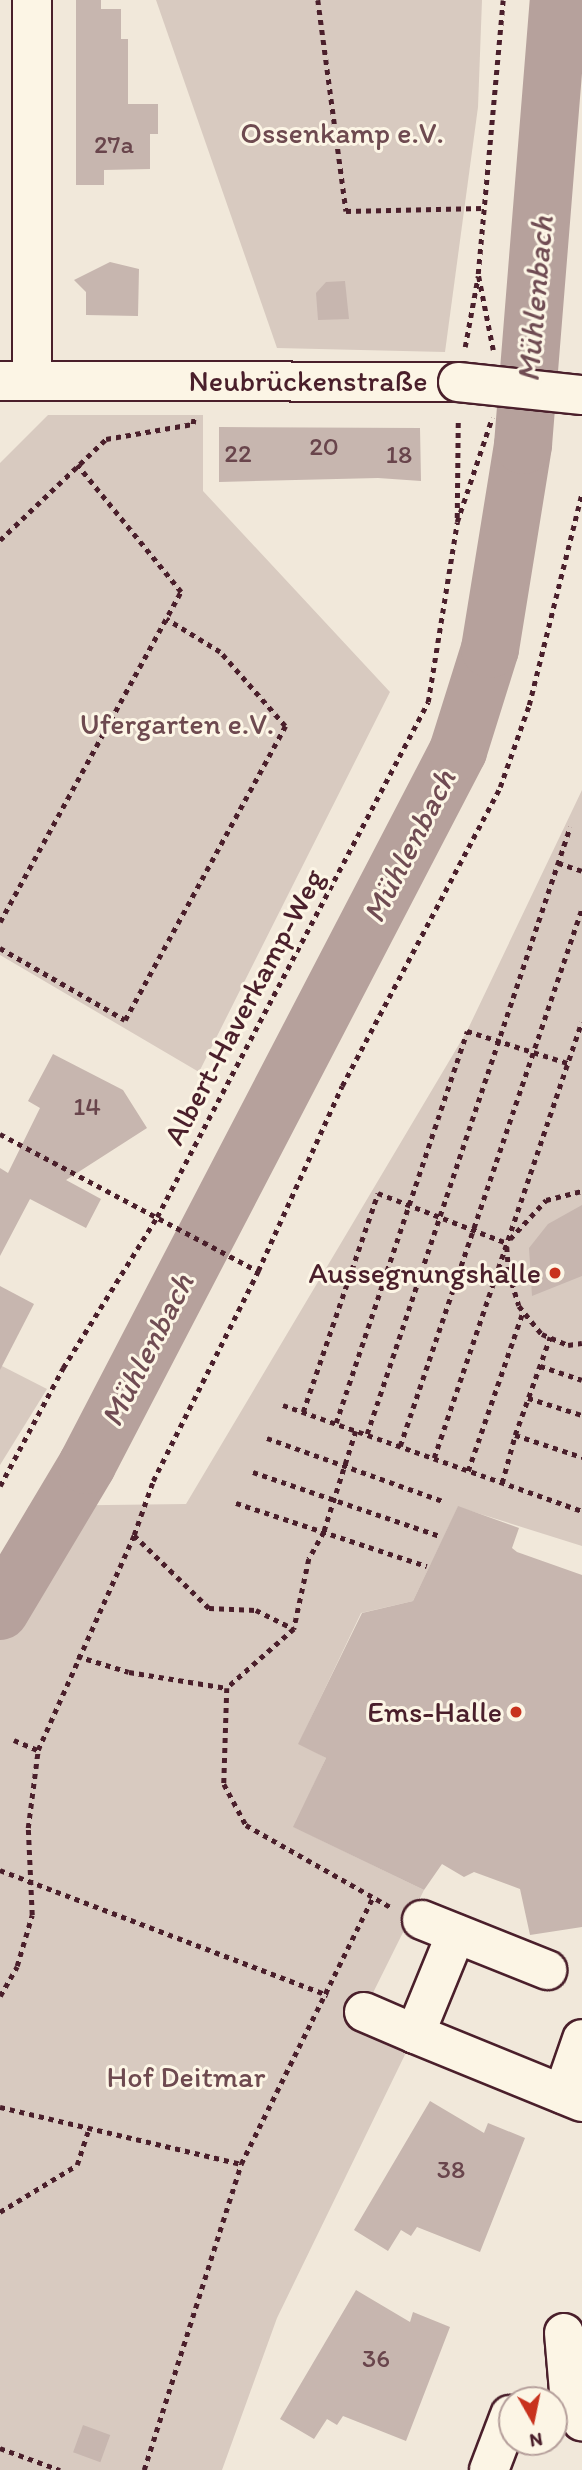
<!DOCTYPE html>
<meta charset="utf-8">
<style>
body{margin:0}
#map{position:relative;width:582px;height:2470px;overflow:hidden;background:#f1e8da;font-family:Itim,sans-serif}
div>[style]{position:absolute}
.green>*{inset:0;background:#d8cac0}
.river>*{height:58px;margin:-29px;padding:0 29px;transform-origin:29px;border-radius:29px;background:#b6a19c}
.building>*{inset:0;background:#c7b6af;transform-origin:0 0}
.path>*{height:4.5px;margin-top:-2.25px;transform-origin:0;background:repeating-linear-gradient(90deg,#4a1f2b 0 5px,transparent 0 10px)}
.roads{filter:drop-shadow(2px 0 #4a1f2b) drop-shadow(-2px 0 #4a1f2b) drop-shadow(0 2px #4a1f2b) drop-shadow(0 -2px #4a1f2b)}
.minor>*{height:38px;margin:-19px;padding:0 19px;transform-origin:19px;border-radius:19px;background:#fcf5e5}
.bridges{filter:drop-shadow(2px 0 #4a1f2b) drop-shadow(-2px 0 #4a1f2b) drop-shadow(0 2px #4a1f2b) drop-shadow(0 -2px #4a1f2b)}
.minor-bridge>*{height:38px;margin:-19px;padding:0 19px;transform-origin:19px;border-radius:19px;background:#fcf5e5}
.dots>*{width:19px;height:19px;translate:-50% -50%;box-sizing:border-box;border:4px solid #fcf5e5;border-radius:50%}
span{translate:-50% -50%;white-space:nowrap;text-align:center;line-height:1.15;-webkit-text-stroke:6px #fcf5e5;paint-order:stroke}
.number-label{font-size:26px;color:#69454c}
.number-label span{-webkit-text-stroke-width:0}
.park-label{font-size:30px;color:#6e4a50}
.street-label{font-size:30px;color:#4a1f2b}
.poi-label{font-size:30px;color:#4a1f2b}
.right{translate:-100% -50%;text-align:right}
.water-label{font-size:32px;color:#704c53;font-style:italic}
.north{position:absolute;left:498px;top:2386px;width:70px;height:70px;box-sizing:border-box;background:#fcf5e5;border:2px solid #b59f9b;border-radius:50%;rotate:171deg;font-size:19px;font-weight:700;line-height:28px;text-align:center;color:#4a1f2b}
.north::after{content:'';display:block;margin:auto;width:24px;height:32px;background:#c8321e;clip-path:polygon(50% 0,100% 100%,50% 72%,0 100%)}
</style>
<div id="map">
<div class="green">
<i style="clip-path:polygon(156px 0,482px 0,478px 107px,445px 352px,277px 348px)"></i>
<i style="clip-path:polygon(48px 415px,203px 415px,203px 491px,390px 692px,199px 1072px,0 955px,0 463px)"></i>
<i style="clip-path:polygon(582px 790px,582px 1546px,458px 1507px,413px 1601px,361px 1613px,299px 1743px,326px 1758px,294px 1827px,424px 1890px,362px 2015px,415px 2034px,277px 2318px,222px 2470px,0 2470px,0 1561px,29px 1506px,186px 1504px,467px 1031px)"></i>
<i style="clip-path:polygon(0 1365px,47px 1389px,0 1465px)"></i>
</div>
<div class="river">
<i style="left:0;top:1611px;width:170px;rotate:-59.2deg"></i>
<i style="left:87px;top:1465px;width:805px;rotate:-62.54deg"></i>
<i style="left:458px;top:751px;width:107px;rotate:-72.6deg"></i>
<i style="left:490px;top:649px;width:207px;rotate:-80.8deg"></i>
<i style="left:523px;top:445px;width:446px;rotate:-85.4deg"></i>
</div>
<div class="building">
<i style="clip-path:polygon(76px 0,101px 0,101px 9px,121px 9px,121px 39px,128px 39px,128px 104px,158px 104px,158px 134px,150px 134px,150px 169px,104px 170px,104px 185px,76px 185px)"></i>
<i style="clip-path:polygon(110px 262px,139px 269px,138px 316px,86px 315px,86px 292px,74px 280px)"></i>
<i style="clip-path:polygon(345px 281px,349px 319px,318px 320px,316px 293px,326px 282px)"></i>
<i style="clip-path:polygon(219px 427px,420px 428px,421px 481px,378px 478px,219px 482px)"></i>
<i style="clip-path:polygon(53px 1054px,123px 1090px,147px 1128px,66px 1180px,101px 1199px,86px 1228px,30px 1199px,0 1256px,0 1168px,8px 1173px,40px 1108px,28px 1101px)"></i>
<i style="clip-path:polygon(582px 1205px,582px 1276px,532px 1296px,529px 1248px,548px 1224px)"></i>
<i style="clip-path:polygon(0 1286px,34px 1304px,0 1370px)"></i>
<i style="clip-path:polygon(458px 1506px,519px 1528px,512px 1548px,517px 1552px,582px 1575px,582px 1927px,530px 1935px,520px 1889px,474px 1872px,464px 1877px,442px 1864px,424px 1890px,293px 1827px,326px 1758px,298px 1744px,362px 1613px,413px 1601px)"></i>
<i style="clip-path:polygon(430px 2101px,484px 2133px,488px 2123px,525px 2138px,480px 2252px,417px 2227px,411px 2236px,401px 2230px,388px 2251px,354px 2230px)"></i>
<i style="clip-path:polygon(356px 2290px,410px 2322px,413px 2312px,450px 2327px,406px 2441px,343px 2416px,337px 2425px,327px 2419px,314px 2439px,280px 2419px)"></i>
<i style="left:83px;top:2425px;width:29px;height:29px;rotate:20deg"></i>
</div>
<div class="path">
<i style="left:318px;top:0;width:213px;rotate:82.4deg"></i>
<i style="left:346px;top:211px;width:137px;rotate:-1.3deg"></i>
<i style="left:465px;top:347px;width:72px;rotate:-79.6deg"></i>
<i style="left:493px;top:350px;width:77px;rotate:-101.2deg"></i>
<i style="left:478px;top:274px;width:275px;rotate:-84.8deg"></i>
<i style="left:457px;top:518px;width:100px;rotate:-89.4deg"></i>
<i style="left:0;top:540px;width:146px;rotate:-43.6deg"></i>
<i style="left:106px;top:439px;width:88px;rotate:-9.8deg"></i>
<i style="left:193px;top:424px;width:8px;rotate:-83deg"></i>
<i style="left:558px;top:863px;width:25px;rotate:18deg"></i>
<i style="left:0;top:922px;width:376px;rotate:-61.3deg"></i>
<i style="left:181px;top:592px;width:164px;rotate:-129.3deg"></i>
<i style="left:0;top:948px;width:144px;rotate:29.9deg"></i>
<i style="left:125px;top:1020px;width:335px;rotate:-61.4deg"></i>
<i style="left:285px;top:726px;width:98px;rotate:-131.3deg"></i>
<i style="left:220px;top:652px;width:63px;rotate:-148.6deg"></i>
<i style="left:0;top:1134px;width:292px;rotate:28deg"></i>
<i style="left:510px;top:1239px;width:53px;rotate:-47.3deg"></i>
<i style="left:546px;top:1200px;width:37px;rotate:-14deg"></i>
<i style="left:507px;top:1247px;width:26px;rotate:86deg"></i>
<i style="left:509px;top:1273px;width:34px;rotate:73deg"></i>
<i style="left:519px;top:1306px;width:36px;rotate:51deg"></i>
<i style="left:542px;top:1334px;width:28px;rotate:23deg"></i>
<i style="left:568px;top:1345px;width:14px;rotate:-8deg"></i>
<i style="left:540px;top:1366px;width:44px;rotate:18.4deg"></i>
<i style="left:528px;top:1398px;width:57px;rotate:17.5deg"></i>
<i style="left:283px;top:1405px;width:317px;rotate:19.5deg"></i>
<i style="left:303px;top:1412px;width:231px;rotate:-71.1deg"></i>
<i style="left:378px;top:1193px;width:138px;rotate:21.2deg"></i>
<i style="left:336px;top:1423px;width:413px;rotate:-71.5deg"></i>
<i style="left:467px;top:1031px;width:106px;rotate:17.6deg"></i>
<i style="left:356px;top:1431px;width:106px;rotate:107.6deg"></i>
<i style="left:324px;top:1532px;width:31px;rotate:119deg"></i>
<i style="left:309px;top:1559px;width:72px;rotate:102.1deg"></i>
<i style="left:294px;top:1629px;width:89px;rotate:138.6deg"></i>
<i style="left:227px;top:1688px;width:96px;rotate:91.8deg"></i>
<i style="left:224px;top:1784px;width:47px;rotate:61.8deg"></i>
<i style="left:246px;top:1825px;width:168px;rotate:29.6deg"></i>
<i style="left:367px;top:1434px;width:640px;rotate:-71.51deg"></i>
<i style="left:515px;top:1435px;width:104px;rotate:-70.3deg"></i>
<i style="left:267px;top:1438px;width:187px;rotate:19.7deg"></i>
<i style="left:400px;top:1446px;width:568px;rotate:-71.31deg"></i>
<i style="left:434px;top:1458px;width:460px;rotate:-71.3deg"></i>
<i style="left:468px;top:1471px;width:169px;rotate:-71deg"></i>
<i style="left:253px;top:1472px;width:198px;rotate:18.9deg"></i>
<i style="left:502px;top:1483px;width:50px;rotate:-74.8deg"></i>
<i style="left:515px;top:1435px;width:71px;rotate:18.2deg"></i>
<i style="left:0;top:1486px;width:134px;rotate:-61.9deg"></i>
<i style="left:63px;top:1368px;width:178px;rotate:-58.1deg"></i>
<i style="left:157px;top:1217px;width:582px;rotate:-62.25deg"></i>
<i style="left:428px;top:702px;width:182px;rotate:-80.8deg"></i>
<i style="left:457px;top:522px;width:110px;rotate:-71.4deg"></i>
<i style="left:236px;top:1503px;width:201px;rotate:18.3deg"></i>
<i style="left:134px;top:1535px;width:105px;rotate:44.2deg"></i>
<i style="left:209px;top:1608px;width:47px;rotate:2.4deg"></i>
<i style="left:256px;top:1610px;width:42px;rotate:26.6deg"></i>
<i style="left:77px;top:1656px;width:54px;rotate:17.1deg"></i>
<i style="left:129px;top:1672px;width:99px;rotate:9.3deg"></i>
<i style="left:14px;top:1740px;width:26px;rotate:23deg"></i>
<i style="left:0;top:1870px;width:351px;rotate:20.9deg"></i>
<i style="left:0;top:1996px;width:34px;rotate:-60deg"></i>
<i style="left:17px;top:1966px;width:53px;rotate:-73.6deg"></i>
<i style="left:32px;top:1915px;width:87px;rotate:-92.6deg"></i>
<i style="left:28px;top:1828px;width:79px;rotate:-82.7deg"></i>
<i style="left:38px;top:1750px;width:235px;rotate:-65.9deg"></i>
<i style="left:134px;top:1535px;width:57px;rotate:-70.6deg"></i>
<i style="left:153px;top:1481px;width:235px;rotate:-63.4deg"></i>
<i style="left:258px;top:1271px;width:203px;rotate:-65.6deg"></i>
<i style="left:342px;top:1086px;width:338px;rotate:-62.1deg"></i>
<i style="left:500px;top:787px;width:87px;rotate:-70.5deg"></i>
<i style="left:529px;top:705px;width:219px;rotate:-76deg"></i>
<i style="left:0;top:2107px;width:248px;rotate:13.3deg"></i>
<i style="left:0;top:2212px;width:90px;rotate:-31.4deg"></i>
<i style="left:77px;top:2165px;width:39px;rotate:-72deg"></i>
<i style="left:0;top:2448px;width:64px;rotate:20.1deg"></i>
<i style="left:144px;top:2470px;width:321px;rotate:-72.4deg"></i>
<i style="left:241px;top:2164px;width:296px;rotate:-63.7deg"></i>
</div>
<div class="roads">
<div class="minor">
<i style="left:32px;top:0;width:381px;rotate:90deg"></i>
<i style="left:0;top:381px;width:458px;rotate:0.1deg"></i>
<i style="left:422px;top:1920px;width:135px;rotate:21.8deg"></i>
<i style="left:364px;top:2012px;width:56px;rotate:23.3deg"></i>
<i style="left:415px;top:2034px;width:108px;rotate:-67.7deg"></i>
<i style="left:415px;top:2034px;width:180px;rotate:22.2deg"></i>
<i style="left:563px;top:2094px;width:58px;rotate:-70.9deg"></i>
<i style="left:564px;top:2333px;width:58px;rotate:85.1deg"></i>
<i style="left:569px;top:2391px;width:33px;rotate:67deg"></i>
<i style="left:489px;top:2470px;width:59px;rotate:-69.1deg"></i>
</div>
</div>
<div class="bridges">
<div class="minor-bridge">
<i style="left:458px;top:382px;width:125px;rotate:6deg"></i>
</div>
</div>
<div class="dots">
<i style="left:555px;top:1273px;background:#c8321e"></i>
<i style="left:516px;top:1712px;background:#c8321e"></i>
</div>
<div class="number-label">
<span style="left:114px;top:145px">27a</span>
<span style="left:324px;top:447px">20</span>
<span style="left:238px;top:454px">22</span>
<span style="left:399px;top:455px">18</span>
<span style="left:87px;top:1107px">14</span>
<span style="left:451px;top:2170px">38</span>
<span style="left:376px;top:2359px">36</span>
</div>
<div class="park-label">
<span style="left:342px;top:133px">Ossenkamp e.V.</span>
<span style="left:177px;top:724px">Ufergarten e.V.</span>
<span style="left:186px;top:2077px">Hof Deitmar</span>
</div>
<div class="street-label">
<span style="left:308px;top:381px">Neubrückenstraße</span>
<span style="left:244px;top:1007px;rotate:-62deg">Albert-Haverkamp-Weg</span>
</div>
<div class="poi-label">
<span class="right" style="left:541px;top:1273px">Aussegnungshalle</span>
<span class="right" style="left:502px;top:1712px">Ems-Halle</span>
</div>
<div class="water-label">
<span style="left:535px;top:299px;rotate:-85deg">Mühlenbach</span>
<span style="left:409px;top:846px;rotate:-63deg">Mühlenbach</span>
<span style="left:147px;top:1350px;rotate:-63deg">Mühlenbach</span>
</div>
<div class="north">N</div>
</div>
